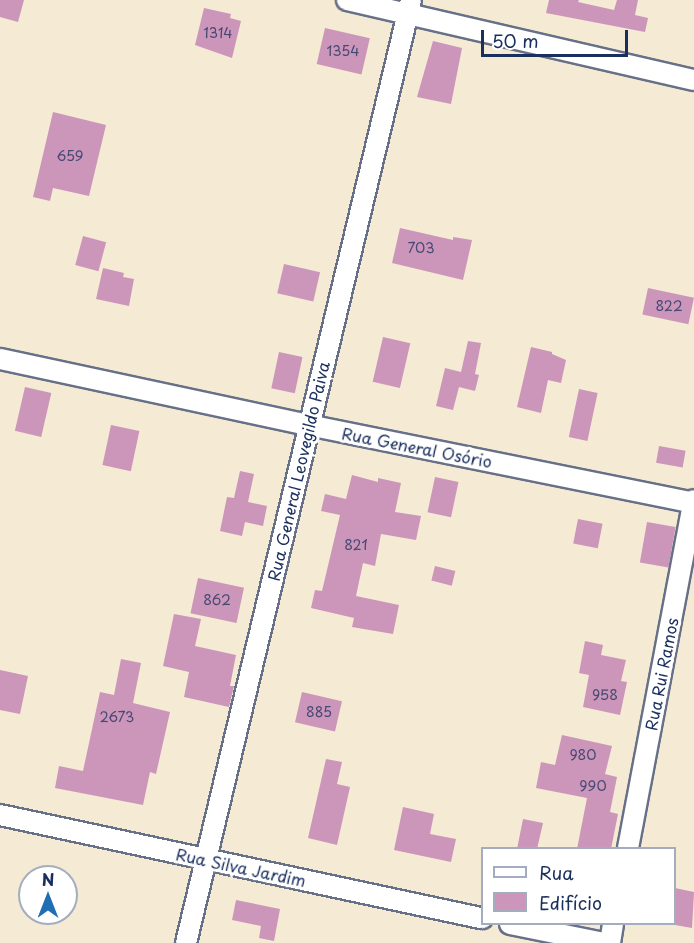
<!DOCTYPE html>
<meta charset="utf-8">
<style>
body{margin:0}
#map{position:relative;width:694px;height:943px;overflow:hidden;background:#f5ead4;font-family:"Playpen Sans",sans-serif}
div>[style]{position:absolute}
.building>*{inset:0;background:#cc96ba;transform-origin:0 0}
.roads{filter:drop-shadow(2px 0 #677087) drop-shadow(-2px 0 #677087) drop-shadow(0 2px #677087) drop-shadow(0 -2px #677087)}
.street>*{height:20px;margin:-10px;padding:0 10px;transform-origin:10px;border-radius:10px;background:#fff}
span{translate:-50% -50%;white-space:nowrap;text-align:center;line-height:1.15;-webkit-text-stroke:6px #fff;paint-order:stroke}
.number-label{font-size:14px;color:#474975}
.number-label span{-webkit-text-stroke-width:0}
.street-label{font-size:16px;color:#1b2f5e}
.legend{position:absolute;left:481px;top:847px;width:195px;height:78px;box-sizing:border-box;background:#fff;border:2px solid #a4acbf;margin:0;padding:8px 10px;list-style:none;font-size:18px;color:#1b2f5e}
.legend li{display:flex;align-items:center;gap:12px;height:30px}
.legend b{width:30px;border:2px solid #a4acbf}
.north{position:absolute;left:18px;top:865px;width:60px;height:60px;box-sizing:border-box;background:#fff;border:2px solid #a4acbf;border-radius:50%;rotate:0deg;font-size:16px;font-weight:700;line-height:24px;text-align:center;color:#1b2f5e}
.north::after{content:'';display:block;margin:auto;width:21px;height:27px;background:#1f6fb2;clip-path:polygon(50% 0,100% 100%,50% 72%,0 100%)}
.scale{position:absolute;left:481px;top:30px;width:147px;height:27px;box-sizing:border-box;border:3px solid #1b2f5e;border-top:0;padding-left:8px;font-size:18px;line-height:21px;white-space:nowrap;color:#1b2f5e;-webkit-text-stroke:4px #fff;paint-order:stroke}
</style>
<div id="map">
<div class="building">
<i style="clip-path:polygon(0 0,24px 0,18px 22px,0 17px)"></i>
<i style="clip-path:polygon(549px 0,579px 0,578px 2px,614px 10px,617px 0,638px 0,635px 15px,648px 18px,645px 32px,546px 13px)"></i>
<i style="clip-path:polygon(204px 8px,231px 14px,230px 18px,241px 21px,232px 58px,195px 45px)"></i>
<i style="left:325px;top:28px;width:46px;height:37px;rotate:13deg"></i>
<i style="clip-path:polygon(433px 41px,462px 48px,451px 104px,417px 97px)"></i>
<i style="clip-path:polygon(53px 112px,106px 125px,89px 196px,53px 188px,50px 201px,33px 197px)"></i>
<i style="clip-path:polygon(400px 228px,453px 240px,453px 237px,472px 240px,463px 280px,392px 263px)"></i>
<i style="left:83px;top:236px;width:24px;height:30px;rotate:15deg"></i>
<i style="left:284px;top:264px;width:37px;height:30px;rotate:13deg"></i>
<i style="clip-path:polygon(103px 268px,124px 273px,123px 277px,134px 279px,129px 306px,96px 299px)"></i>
<i style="left:648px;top:288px;width:47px;height:27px;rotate:12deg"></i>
<i style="left:383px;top:337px;width:28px;height:46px;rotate:13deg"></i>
<i style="clip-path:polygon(468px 341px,481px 343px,475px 374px,479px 375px,475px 391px,459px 387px,453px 410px,436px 406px,445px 368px,461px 372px)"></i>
<i style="clip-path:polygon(531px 347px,552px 352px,552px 354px,566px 360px,561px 383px,548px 380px,541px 413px,517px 407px)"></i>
<i style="left:279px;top:352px;width:24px;height:37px;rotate:12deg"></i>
<i style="left:25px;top:387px;width:27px;height:45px;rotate:13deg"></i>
<i style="left:579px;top:389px;width:19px;height:49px;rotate:12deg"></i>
<i style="left:111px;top:425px;width:29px;height:41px;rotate:12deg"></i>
<i style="left:659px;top:446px;width:27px;height:17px;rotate:10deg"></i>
<i style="clip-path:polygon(240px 471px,254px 474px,248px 502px,267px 506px,263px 526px,245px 522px,242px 536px,220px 531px,227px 497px,234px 498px)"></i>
<i style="clip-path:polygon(352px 475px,378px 482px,378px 478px,401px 483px,395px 512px,421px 516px,416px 540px,381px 534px,375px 566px,363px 563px,356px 596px,399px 605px,393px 634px,352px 627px,354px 618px,311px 608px,315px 590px,322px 591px,340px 515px,321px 511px,325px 494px,346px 499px)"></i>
<i style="left:435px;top:477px;width:24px;height:36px;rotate:12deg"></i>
<i style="left:578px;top:519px;width:25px;height:25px;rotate:11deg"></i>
<i style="left:647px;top:522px;width:29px;height:41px;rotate:10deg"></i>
<i style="left:435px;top:566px;width:21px;height:15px;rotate:14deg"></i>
<i style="left:198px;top:578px;width:47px;height:36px;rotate:12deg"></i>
<i style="clip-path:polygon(174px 614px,201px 619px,195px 646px,236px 655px,230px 686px,234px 686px,229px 707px,184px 697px,189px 672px,163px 666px)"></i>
<i style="clip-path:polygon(585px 641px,603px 645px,601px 655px,626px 660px,621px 681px,627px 682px,620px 715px,583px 707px,589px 675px,579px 673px)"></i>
<i style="clip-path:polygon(121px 659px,141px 663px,133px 703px,170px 712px,156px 774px,150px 772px,143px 805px,55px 788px,59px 766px,83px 771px,100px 692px,114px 695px)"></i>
<i style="clip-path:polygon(0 670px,28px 676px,20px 714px,0 710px)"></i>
<i style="left:302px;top:692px;width:41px;height:31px;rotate:13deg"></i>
<i style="clip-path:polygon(562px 735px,612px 746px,605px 774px,617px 777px,610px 812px,618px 814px,611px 849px,577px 849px,587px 798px,536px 788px,541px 762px,555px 765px)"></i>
<i style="clip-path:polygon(326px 759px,342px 762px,337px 784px,350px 787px,337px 845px,308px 838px)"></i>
<i style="clip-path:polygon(403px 807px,434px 814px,430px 834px,456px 839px,451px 862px,394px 850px)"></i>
<i style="clip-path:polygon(523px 819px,543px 823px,537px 849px,517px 849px)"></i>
<i style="clip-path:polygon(675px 888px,694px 892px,692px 928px,675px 925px)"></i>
<i style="clip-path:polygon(236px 900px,280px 909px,274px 941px,259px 938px,261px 926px,232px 920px)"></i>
</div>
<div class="roads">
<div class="street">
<i style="left:347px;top:0;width:356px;rotate:13deg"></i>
<i style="left:0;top:359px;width:315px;rotate:12.1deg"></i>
<i style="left:308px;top:425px;width:394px;rotate:11.4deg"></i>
<i style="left:0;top:815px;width:493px;rotate:12.1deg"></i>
<i style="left:628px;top:848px;width:354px;rotate:-79.3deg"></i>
<i style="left:510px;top:924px;width:96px;rotate:11.4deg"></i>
<i style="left:186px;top:943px;width:969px;rotate:-76.58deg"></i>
<i style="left:610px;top:943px;width:19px;rotate:-81deg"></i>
</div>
</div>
<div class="number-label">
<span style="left:218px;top:33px">1314</span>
<span style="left:343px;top:51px">1354</span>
<span style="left:70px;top:156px">659</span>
<span style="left:421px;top:248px">703</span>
<span style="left:669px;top:306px">822</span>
<span style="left:356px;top:545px">821</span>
<span style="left:217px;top:600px">862</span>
<span style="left:605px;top:695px">958</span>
<span style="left:319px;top:712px">885</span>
<span style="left:117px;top:717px">2673</span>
<span style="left:583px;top:755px">980</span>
<span style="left:593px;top:786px">990</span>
</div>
<div class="street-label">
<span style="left:417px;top:447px;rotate:11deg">Rua General Osório</span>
<span style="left:298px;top:471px;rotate:-77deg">Rua General Leovegildo Paiva</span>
<span style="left:661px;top:674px;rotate:-79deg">Rua Rui Ramos</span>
<span style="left:241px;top:867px;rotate:12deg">Rua Silva Jardim</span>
</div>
<ul class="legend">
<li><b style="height:8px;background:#fff"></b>Rua</li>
<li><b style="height:16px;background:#cc96ba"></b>Edifício</li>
</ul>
<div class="north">N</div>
<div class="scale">50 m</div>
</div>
